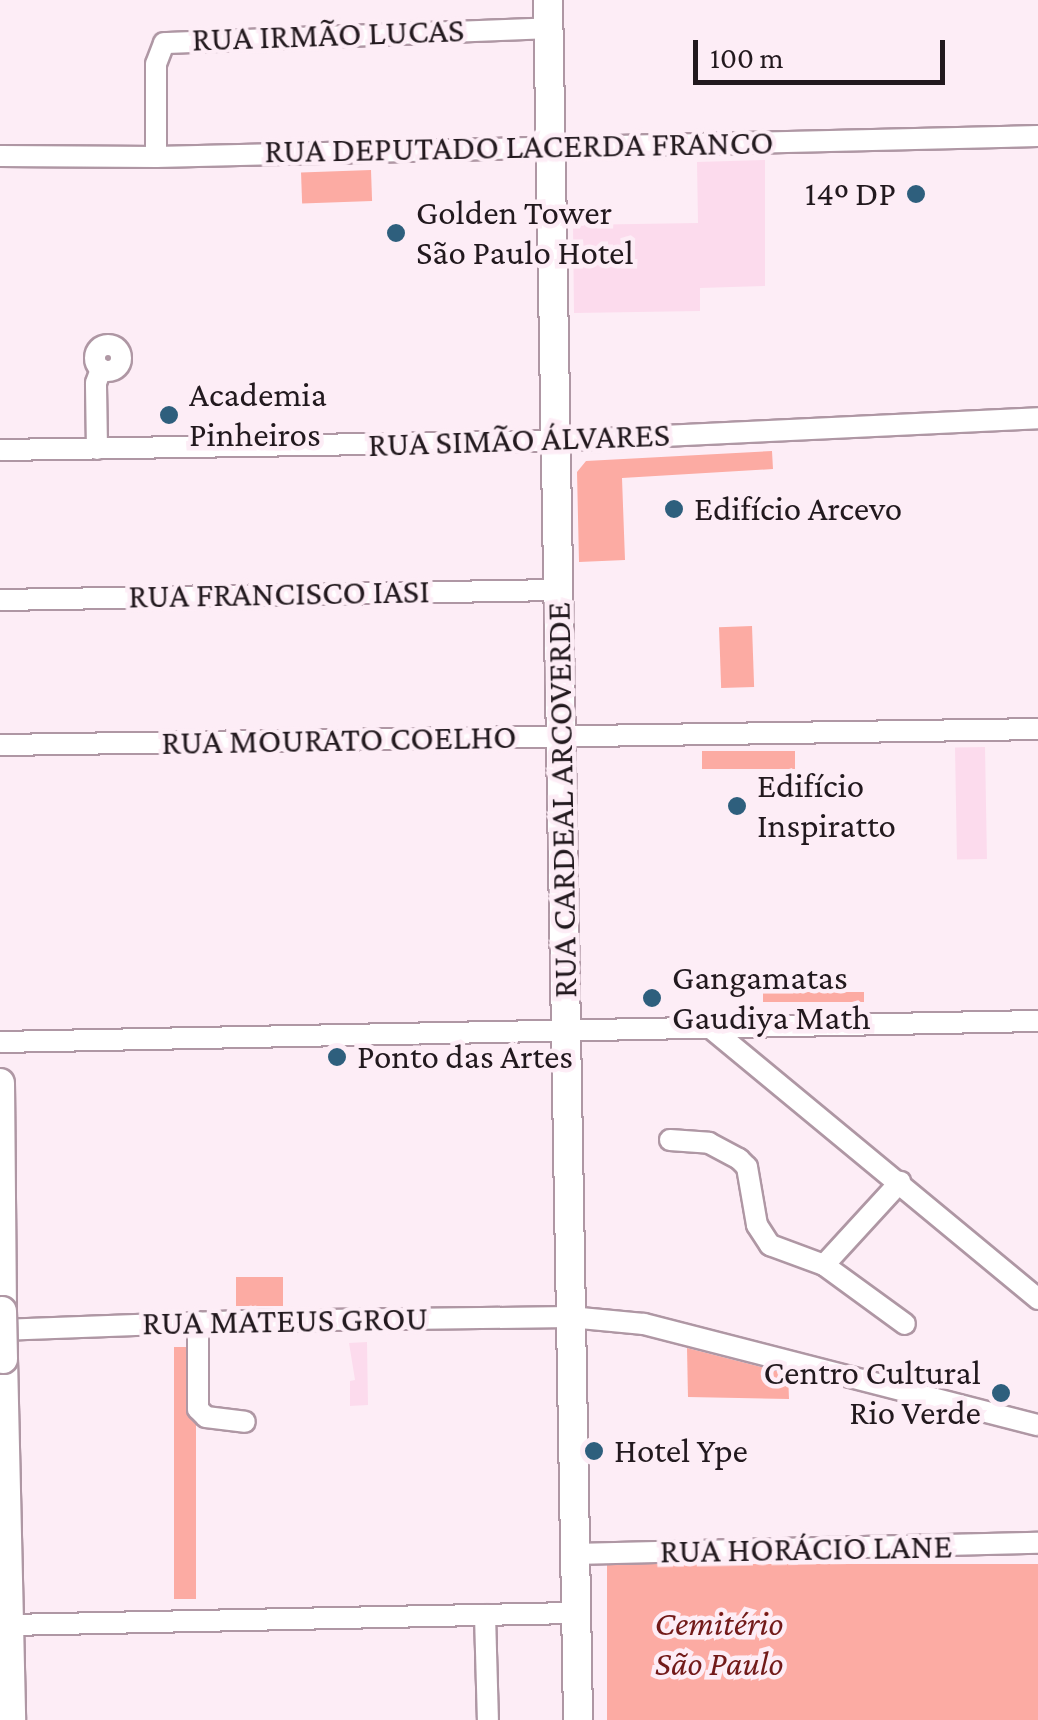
<!DOCTYPE html>
<meta charset="utf-8">
<style>
body{margin:0}
#map{position:relative;width:1038px;height:1720px;overflow:hidden;background:#fdedf6;font-family:"Crimson Pro",serif}
div>[style]{position:absolute}
.built>*{inset:0;background:#fcdbed;transform-origin:0 0}
.green>*{inset:0;background:#fcaba3;transform-origin:0 0}
.roads{filter:drop-shadow(2px 0 #af97a4) drop-shadow(-2px 0 #af97a4) drop-shadow(0 2px #af97a4) drop-shadow(0 -2px #af97a4)}
.street>*{height:20px;margin:-10px;padding:0 10px;transform-origin:10px;border-radius:10px;background:#fff}
.street>.ring{margin:-10px;padding:0;box-sizing:content-box;background:none;border:20px solid #fff;border-radius:50%}
.secondary>*{height:28px;margin:-14px;padding:0 14px;transform-origin:14px;border-radius:14px;background:#fff}
.bridges{filter:drop-shadow(2px 0 #af97a4) drop-shadow(-2px 0 #af97a4) drop-shadow(0 2px #af97a4) drop-shadow(0 -2px #af97a4)}
.secondary-bridge>*{height:28px;margin:-14px;padding:0 14px;transform-origin:14px;border-radius:14px;background:#fff}
.dots>*{width:28px;height:28px;translate:-50% -50%;box-sizing:border-box;border:5px solid #fdedf6;border-radius:50%}
span{translate:-50% -50%;white-space:nowrap;text-align:center;line-height:1.15;-webkit-text-stroke:9px #fdedf6;paint-order:stroke}
.street-label{font-size:35px;color:#22191e}
.poi-label{font-size:35px;color:#22191e}
.right{translate:-100% -50%;text-align:right}
.left{translate:0 -50%;text-align:left}
.park-label{font-size:35px;color:#721a19;font-style:italic}
.scale{position:absolute;left:693px;top:40px;width:252px;height:45px;box-sizing:border-box;border:5px solid #22191e;border-top:0;padding-left:12px;font-size:30px;line-height:35px;white-space:nowrap;color:#22191e;-webkit-text-stroke:8px #fdedf6;paint-order:stroke}
</style>
<div id="map">
<div class="built">
<i style="clip-path:polygon(765px 160px,765px 286px,700px 288px,700px 311px,574px 313px,573px 225px,698px 223px,697px 162px)"></i>
<i style="left:985px;top:747px;width:112px;height:30px;rotate:89deg"></i>
<i style="clip-path:polygon(367px 1342px,368px 1405px,350px 1406px,350px 1381px,355px 1380px,349px 1343px)"></i>
</div>
<div class="green">
<i style="left:371px;top:170px;width:31px;height:70px;rotate:88deg"></i>
<i style="clip-path:polygon(772px 451px,773px 469px,622px 478px,625px 560px,579px 562px,577px 472px,586px 461px)"></i>
<i style="left:752px;top:626px;width:61px;height:33px;rotate:88deg"></i>
<i style="left:795px;top:751px;width:18px;height:93px;rotate:90deg"></i>
<i style="left:864px;top:992px;width:10px;height:101px;rotate:90deg"></i>
<i style="left:236px;top:1277px;width:47px;height:29px"></i>
<i style="left:174px;top:1347px;width:22px;height:252px"></i>
<i style="clip-path:polygon(687px 1348px,788px 1374px,789px 1399px,688px 1397px)"></i>
<i style="left:1038px;top:1564px;width:156px;height:431px;rotate:90deg"></i>
</div>
<div class="roads">
<div class="street">
<i style="left:0;top:156px;width:156px;rotate:0.4deg"></i>
<i style="left:156px;top:157px;width:882px;rotate:-1.36deg"></i>
<i style="left:156px;top:157px;width:93px;rotate:-90deg"></i>
<i style="left:156px;top:64px;width:22px;rotate:-69deg"></i>
<i style="left:164px;top:43px;width:384px;rotate:-2.2deg"></i>
<i class="ring" style="left:95px;top:345px;width:6px;height:6px"></i>
<i style="left:97px;top:449px;width:66px;rotate:-90.9deg"></i>
<i style="left:96px;top:383px;width:15px;rotate:-70deg"></i>
<i style="left:0;top:450px;width:557px;rotate:-0.93deg"></i>
<i style="left:557px;top:441px;width:482px;rotate:-2.7deg"></i>
<i style="left:0;top:600px;width:557px;rotate:-1.03deg"></i>
<i style="left:0;top:745px;width:1038px;rotate:-0.88deg"></i>
<i style="left:707px;top:1025px;width:430px;rotate:39.6deg"></i>
<i style="left:0;top:1042px;width:1038px;rotate:-1.16deg"></i>
<i style="left:670px;top:1140px;width:39px;rotate:4deg"></i>
<i style="left:709px;top:1143px;width:34px;rotate:28deg"></i>
<i style="left:739px;top:1159px;width:11px;rotate:45deg"></i>
<i style="left:747px;top:1167px;width:59px;rotate:80.2deg"></i>
<i style="left:757px;top:1225px;width:24px;rotate:57deg"></i>
<i style="left:770px;top:1245px;width:58px;rotate:20.3deg"></i>
<i style="left:824px;top:1265px;width:113px;rotate:-47.5deg"></i>
<i style="left:824px;top:1265px;width:100px;rotate:36.1deg"></i>
<i style="left:198px;top:1322px;width:87px;rotate:90deg"></i>
<i style="left:198px;top:1409px;width:11px;rotate:45deg"></i>
<i style="left:206px;top:1417px;width:39px;rotate:7deg"></i>
<i style="left:0;top:1330px;width:244px;rotate:-2.1deg"></i>
<i style="left:244px;top:1321px;width:326px;rotate:-0.7deg"></i>
<i style="left:570px;top:1317px;width:74px;rotate:5.4deg"></i>
<i style="left:644px;top:1324px;width:407px;rotate:14.4deg"></i>
<i style="left:574px;top:1554px;width:464px;rotate:-1.4deg"></i>
<i style="left:485px;top:1615px;width:105px;rotate:88.4deg"></i>
<i style="left:9px;top:1625px;width:565px;rotate:-1.22deg"></i>
</div>
<div class="secondary">
<i style="left:548px;top:0;width:1720px;rotate:89deg"></i>
<i style="left:0;top:1083px;width:228px;rotate:89.5deg"></i>
<i style="left:3px;top:1359px;width:361px;rotate:88.7deg"></i>
</div>
</div>
<div class="bridges">
<div class="secondary-bridge">
<i style="left:2px;top:1311px;width:48px;rotate:88.8deg"></i>
</div>
</div>
<div class="dots">
<i style="left:916px;top:194px;background:#2e5f7d"></i>
<i style="left:396px;top:233px;background:#2e5f7d"></i>
<i style="left:169px;top:415px;background:#2e5f7d"></i>
<i style="left:674px;top:509px;background:#2e5f7d"></i>
<i style="left:737px;top:806px;background:#2e5f7d"></i>
<i style="left:652px;top:998px;background:#2e5f7d"></i>
<i style="left:337px;top:1057px;background:#2e5f7d"></i>
<i style="left:1001px;top:1393px;background:#2e5f7d"></i>
<i style="left:594px;top:1451px;background:#2e5f7d"></i>
</div>
<div class="street-label">
<span style="left:328px;top:35px;rotate:-2deg">RUA IRMÃO LUCAS</span>
<span style="left:519px;top:147px;rotate:-1deg">RUA DEPUTADO LACERDA FRANCO</span>
<span style="left:519px;top:440px;rotate:-2deg">RUA SIMÃO ÁLVARES</span>
<span style="left:279px;top:594px;rotate:-1deg">RUA FRANCISCO IASI</span>
<span style="left:339px;top:740px;rotate:-1deg">RUA MOURATO COELHO</span>
<span style="left:562px;top:800px;rotate:-91deg">RUA CARDEAL ARCOVERDE</span>
<span style="left:285px;top:1321px;rotate:-1deg">RUA MATEUS GROU</span>
<span style="left:806px;top:1549px;rotate:-1deg">RUA HORÁCIO LANE</span>
</div>
<div class="poi-label">
<span class="right" style="left:896px;top:194px">14º DP</span>
<span class="left" style="left:416px;top:233px">Golden Tower<br>São Paulo Hotel</span>
<span class="left" style="left:189px;top:415px">Academia<br>Pinheiros</span>
<span class="left" style="left:694px;top:509px">Edifício Arcevo</span>
<span class="left" style="left:757px;top:806px">Edifício<br>Inspiratto</span>
<span class="left" style="left:672px;top:998px">Gangamatas<br>Gaudiya Math</span>
<span class="left" style="left:357px;top:1057px">Ponto das Artes</span>
<span class="right" style="left:981px;top:1393px">Centro Cultural<br>Rio Verde</span>
<span class="left" style="left:614px;top:1451px">Hotel Ype</span>
</div>
<div class="park-label">
<span style="left:719px;top:1644px">Cemitério<br>São Paulo</span>
</div>
<div class="scale">100 m</div>
</div>
